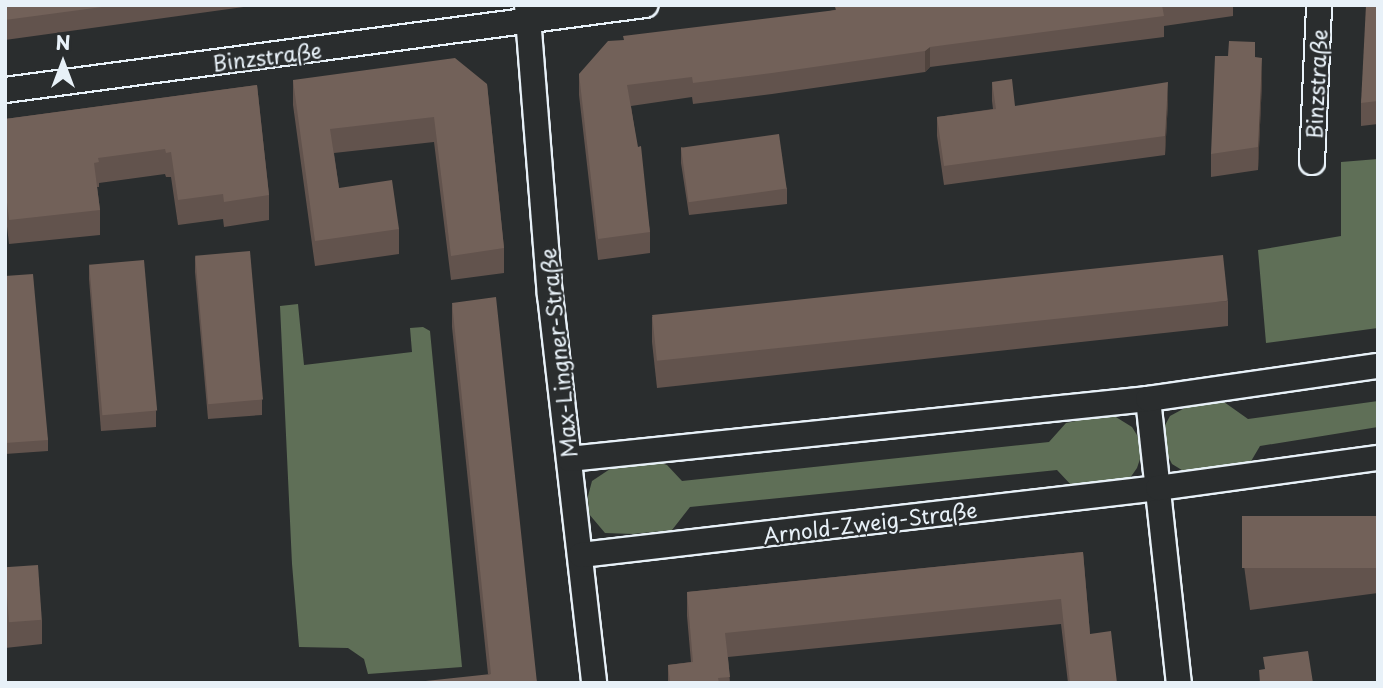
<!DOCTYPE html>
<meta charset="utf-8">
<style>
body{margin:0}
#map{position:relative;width:1383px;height:688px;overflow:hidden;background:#2a2d2e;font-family:"Playpen Sans",sans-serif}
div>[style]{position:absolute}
.green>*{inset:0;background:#5f6f57}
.roads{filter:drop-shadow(2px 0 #e8f1f8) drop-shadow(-2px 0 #e8f1f8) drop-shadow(0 2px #e8f1f8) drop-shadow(0 -2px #e8f1f8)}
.street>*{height:24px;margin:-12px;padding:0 12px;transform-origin:12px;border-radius:12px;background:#2a2d2e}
.wall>*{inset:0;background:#62534d}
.shaded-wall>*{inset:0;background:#50443e}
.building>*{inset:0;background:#726159;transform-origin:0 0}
span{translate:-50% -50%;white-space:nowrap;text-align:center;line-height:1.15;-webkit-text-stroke:5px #2a2d2e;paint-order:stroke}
.street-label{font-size:21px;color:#e8f1f8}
.frame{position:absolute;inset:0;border:7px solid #e8f1f8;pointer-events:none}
.north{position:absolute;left:28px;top:28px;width:70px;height:70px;-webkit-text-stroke:5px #2a2d2e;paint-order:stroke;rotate:0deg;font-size:19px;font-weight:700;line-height:28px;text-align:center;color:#e8f1f8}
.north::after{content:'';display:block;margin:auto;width:24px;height:32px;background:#e8f1f8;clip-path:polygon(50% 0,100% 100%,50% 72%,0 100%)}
</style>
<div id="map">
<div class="green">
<i style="clip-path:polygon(1378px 159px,1378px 328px,1266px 343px,1258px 250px,1341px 236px,1341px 162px)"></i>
<i style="clip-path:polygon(298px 304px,304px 365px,412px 352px,410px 328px,423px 327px,430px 331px,462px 667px,368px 674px,364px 659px,348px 648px,299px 647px,292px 564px,280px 306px)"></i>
<i style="clip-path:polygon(1378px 401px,1378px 427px,1260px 446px,1247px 468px,1190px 475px,1172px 464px,1168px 456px,1164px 427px,1170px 416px,1194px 403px,1224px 402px,1248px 419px)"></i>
<i style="clip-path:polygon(1111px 414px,1132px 427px,1140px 440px,1142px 453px,1137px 468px,1130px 478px,1117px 484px,1073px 487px,1057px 470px,690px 507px,672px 530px,633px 534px,605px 533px,589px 514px,588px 496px,592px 481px,610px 469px,658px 462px,667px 465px,682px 481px,1049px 442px,1066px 423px)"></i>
</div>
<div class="roads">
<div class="street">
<i style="left:527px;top:5px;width:291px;rotate:85.5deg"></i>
<i style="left:550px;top:295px;width:390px;rotate:83.5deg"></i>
<i style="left:5px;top:90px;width:646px;rotate:-7.57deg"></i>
<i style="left:1312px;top:162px;width:157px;rotate:-87.4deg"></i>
<i style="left:1148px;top:399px;width:286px;rotate:83.8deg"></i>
<i style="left:569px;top:459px;width:582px;rotate:-5.92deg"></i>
<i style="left:1148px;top:399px;width:232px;rotate:-8.2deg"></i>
<i style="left:581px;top:555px;width:581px;rotate:-6.62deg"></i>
<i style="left:1158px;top:488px;width:222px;rotate:-7.8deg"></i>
</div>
</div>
<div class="wall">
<i style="clip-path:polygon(5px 5px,258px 5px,5px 40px)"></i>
<i style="clip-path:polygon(854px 5px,1233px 5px,1233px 16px,1164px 26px,1164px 37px,930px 67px,925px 72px,772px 94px,693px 104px,692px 97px,631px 106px,650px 232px,650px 253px,598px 260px,579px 95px,579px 74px)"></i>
<i style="clip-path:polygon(1378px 5px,1378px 124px,1361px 126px,1361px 103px)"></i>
<i style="clip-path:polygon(1255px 57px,1262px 81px,1258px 170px,1211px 177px,1211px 154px)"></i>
<i style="clip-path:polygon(293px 80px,487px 84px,504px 248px,504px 273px,451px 280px,434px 142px,334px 153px,339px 188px,399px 229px,399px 254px,315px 266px,293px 105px)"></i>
<i style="clip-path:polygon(992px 82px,1015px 106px,1168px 101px,1165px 155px,944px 185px,937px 136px,937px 117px,993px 109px,992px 101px)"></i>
<i style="clip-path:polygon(257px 85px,269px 195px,269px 220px,224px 227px,223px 219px,178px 225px,171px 177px,166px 177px,165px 174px,99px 183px,99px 187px,97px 187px,100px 210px,100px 235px,9px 244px,5px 209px,5px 119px)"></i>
<i style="clip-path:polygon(681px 147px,787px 188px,787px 204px,689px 215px,681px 163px)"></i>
<i style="clip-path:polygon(195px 256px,262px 400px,262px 415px,208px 419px,195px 272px)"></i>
<i style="clip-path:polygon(89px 264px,156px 411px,156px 427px,101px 431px,89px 279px)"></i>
<i style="clip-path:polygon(5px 276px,48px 440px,48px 451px,5px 454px)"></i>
<i style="clip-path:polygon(1228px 301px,1228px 326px,657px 388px,652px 342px,652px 317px)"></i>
<i style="clip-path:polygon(452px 303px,537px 683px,488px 674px,452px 327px)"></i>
<i style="clip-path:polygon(1378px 516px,1378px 593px,1250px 610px,1243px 558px,1243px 533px)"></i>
<i style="clip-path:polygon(1083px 552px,1090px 634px,1117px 683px,1068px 683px,1061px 624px,728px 657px,730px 683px,668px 683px,668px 665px,691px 662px,687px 616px,687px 592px)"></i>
<i style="clip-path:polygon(5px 568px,42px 620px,42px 644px,5px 648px)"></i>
</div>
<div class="shaded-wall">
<i style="clip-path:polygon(930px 47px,930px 67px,925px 72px,925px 51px)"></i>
<i style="clip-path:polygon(1262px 58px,1262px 81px,1258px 170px,1258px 147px)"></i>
<i style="clip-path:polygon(1168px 82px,1168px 101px,1165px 155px,1165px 136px)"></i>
</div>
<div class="building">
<i style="clip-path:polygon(5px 5px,117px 5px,5px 20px)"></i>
<i style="clip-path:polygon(854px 5px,1162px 5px,1164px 16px,930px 47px,925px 51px,772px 73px,693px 83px,692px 77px,627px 85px,638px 147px,641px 146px,650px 232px,598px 239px,579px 74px,608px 41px,624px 40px,623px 36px,836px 10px,835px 7px)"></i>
<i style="clip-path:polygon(1366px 5px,1378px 5px,1378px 101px,1361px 103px)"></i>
<i style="clip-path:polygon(1229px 41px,1255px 42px,1255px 57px,1262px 58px,1258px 147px,1211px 154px,1215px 56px,1228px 56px)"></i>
<i style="clip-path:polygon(455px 58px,487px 84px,504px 248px,451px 256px,434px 117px,330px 129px,339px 188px,392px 180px,399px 229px,315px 241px,293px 80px)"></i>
<i style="clip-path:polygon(1012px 79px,1015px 106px,1168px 82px,1165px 136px,944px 166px,937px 117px,996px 109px,992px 82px)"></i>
<i style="clip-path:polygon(257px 85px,269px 195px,224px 202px,223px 194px,178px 200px,171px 152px,166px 153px,165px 149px,98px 158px,99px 162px,94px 163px,100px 210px,9px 220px,5px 185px,5px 119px)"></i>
<i style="left:779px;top:134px;width:55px;height:99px;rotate:82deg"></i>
<i style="left:250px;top:251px;width:149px;height:55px;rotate:85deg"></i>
<i style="left:1223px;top:255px;width:46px;height:574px;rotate:84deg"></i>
<i style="left:144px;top:260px;width:151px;height:55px;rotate:85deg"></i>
<i style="clip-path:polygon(33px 274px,48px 440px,5px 443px,5px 276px)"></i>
<i style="clip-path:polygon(496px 297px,537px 683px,407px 683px,491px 674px,452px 303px)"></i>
<i style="left:1378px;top:516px;width:52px;height:136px;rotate:90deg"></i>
<i style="clip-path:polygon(1083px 552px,1090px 634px,1111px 631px,1117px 683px,1070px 683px,1061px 599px,725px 633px,730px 677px,718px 678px,719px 683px,670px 683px,668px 665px,693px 662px,687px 592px)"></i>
<i style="left:38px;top:565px;width:55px;height:33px;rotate:86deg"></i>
<i style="clip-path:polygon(1308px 651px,1313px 683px,1260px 683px,1259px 670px,1265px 669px,1263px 657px)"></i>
</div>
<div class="street-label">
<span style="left:267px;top:56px;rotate:-7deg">Binzstraße</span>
<span style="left:1316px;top:84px;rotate:-87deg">Binzstraße</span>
<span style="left:558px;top:353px;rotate:-96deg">Max-Lingner-Straße</span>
<span style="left:870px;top:522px;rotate:-7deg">Arnold-Zweig-Straße</span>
</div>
<div class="frame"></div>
<div class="north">N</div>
</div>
